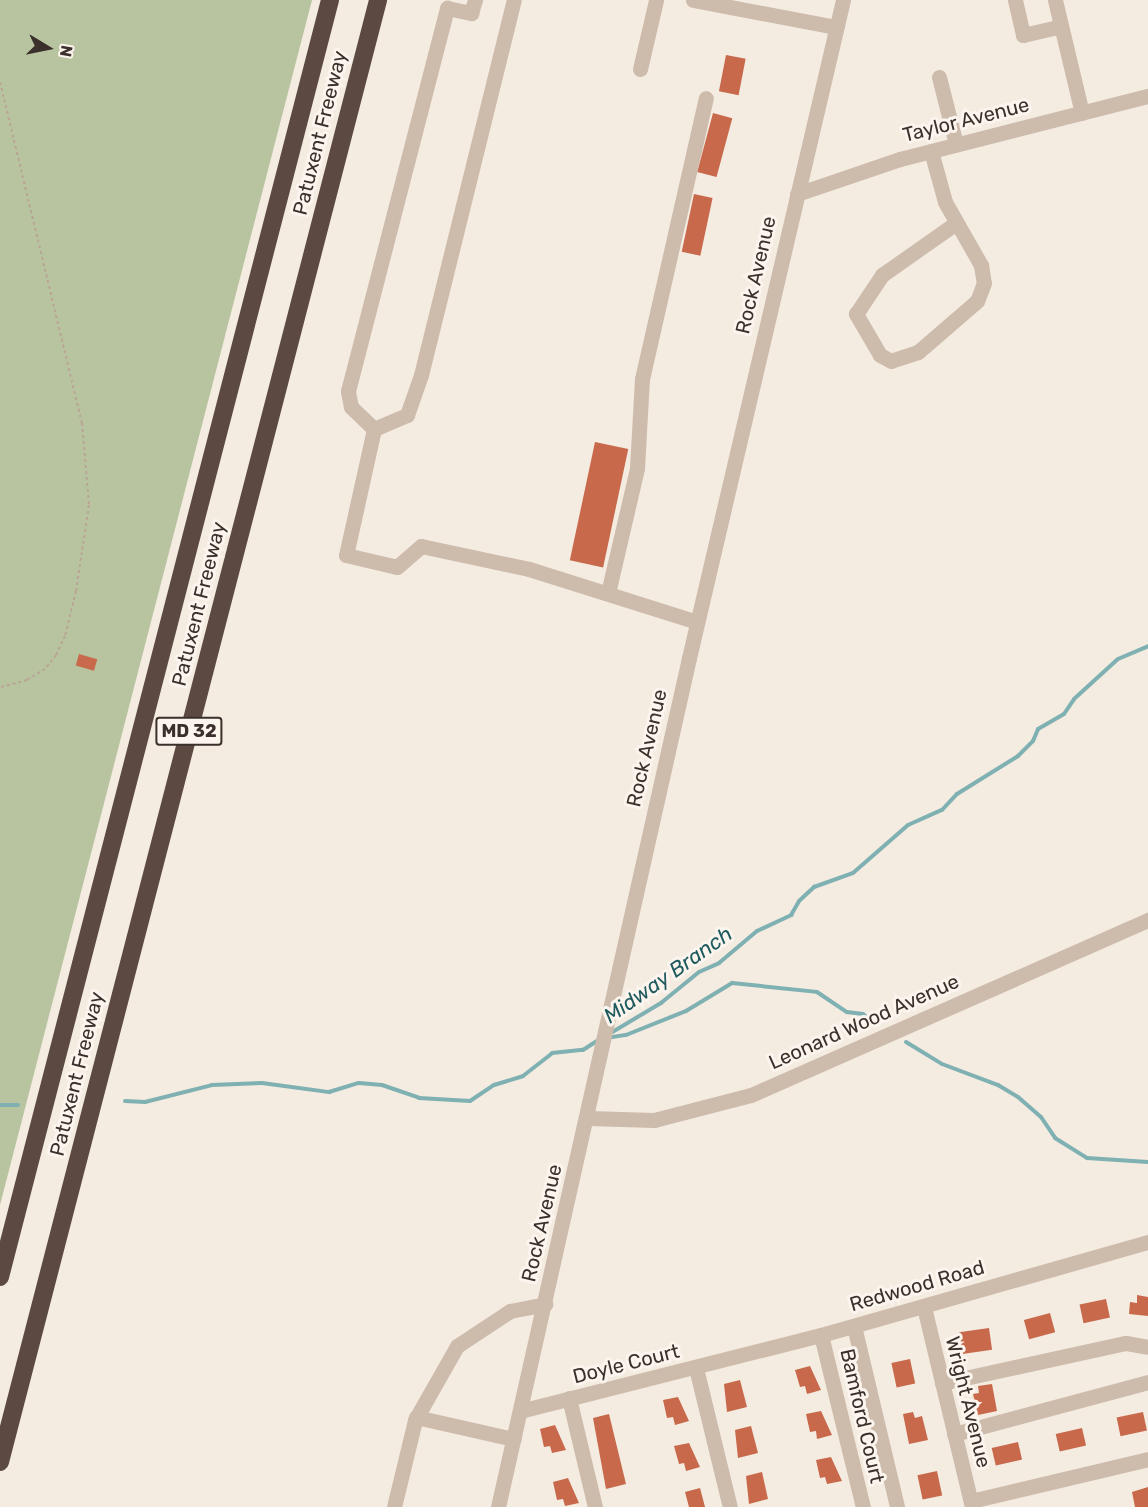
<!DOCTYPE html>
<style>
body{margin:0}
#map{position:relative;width:1148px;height:1507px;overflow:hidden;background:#f4ebe1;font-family:Rubik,sans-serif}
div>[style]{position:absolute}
.green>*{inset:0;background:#b8c4a0}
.stream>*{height:4px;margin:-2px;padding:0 2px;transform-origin:2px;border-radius:2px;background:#7fb0b2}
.building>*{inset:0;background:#c8694b;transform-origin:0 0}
.path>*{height:2px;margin-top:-1px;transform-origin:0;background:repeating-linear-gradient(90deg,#b9a596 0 3px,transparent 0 6px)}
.minor>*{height:15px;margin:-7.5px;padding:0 7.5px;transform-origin:7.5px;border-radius:7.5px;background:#cdbbac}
.highway>*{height:18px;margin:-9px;padding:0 9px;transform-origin:9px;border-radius:9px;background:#5c4a42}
span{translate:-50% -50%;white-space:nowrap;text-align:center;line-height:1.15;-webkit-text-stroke:6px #fbf5ee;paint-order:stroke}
.shield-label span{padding:2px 4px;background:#fbf5ee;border:2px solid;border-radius:4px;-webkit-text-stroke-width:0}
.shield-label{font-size:18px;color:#3b302b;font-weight:700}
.street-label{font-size:20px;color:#3b302b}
.water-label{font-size:21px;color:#1f5a5e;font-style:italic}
.north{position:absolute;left:18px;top:18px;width:60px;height:60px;-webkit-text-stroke:4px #fbf5ee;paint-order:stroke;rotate:100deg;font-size:16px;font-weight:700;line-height:24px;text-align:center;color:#3b302b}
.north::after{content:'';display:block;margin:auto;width:21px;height:27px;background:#3b302b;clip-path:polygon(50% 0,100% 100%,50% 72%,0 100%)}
</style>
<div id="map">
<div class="green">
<i style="clip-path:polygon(0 0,312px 0,0 1205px)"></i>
</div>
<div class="stream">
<i style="left:609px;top:1034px;width:61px;rotate:-30.8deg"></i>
<i style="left:661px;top:1003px;width:49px;rotate:-39.2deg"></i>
<i style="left:699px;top:972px;width:22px;rotate:-24deg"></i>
<i style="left:719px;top:963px;width:50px;rotate:-40.1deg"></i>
<i style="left:757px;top:931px;width:38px;rotate:-25deg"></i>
<i style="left:791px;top:915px;width:16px;rotate:-60deg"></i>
<i style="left:799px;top:901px;width:21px;rotate:-43deg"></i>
<i style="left:814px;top:887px;width:41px;rotate:-19.7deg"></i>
<i style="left:853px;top:873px;width:73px;rotate:-41.1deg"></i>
<i style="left:908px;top:825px;width:37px;rotate:-24deg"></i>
<i style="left:942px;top:810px;width:22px;rotate:-47deg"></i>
<i style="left:957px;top:794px;width:72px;rotate:-31.9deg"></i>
<i style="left:1018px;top:756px;width:21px;rotate:-45deg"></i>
<i style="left:1033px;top:741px;width:13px;rotate:-67deg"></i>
<i style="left:1038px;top:729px;width:30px;rotate:-30deg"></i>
<i style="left:1064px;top:714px;width:18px;rotate:-56deg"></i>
<i style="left:1074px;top:699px;width:59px;rotate:-42.3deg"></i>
<i style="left:1118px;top:659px;width:33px;rotate:-23deg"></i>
<i style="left:606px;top:1038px;width:20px;rotate:-9deg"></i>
<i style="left:626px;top:1035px;width:65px;rotate:-21.8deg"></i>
<i style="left:686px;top:1011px;width:54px;rotate:-31.3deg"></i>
<i style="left:732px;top:983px;width:85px;rotate:6deg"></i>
<i style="left:817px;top:992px;width:36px;rotate:34deg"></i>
<i style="left:847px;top:1012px;width:16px;rotate:7deg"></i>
<i style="left:863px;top:1014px;width:16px;rotate:40deg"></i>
<i style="left:906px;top:1042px;width:42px;rotate:31.4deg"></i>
<i style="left:942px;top:1064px;width:60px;rotate:20.6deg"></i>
<i style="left:998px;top:1085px;width:23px;rotate:31deg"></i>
<i style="left:1018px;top:1097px;width:30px;rotate:41deg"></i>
<i style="left:1041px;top:1117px;width:25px;rotate:56deg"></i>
<i style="left:1055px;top:1138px;width:38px;rotate:32deg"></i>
<i style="left:1087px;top:1158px;width:61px;rotate:3.8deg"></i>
<i style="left:125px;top:1101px;width:20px;rotate:3deg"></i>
<i style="left:145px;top:1102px;width:69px;rotate:-14.2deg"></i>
<i style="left:212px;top:1085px;width:50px;rotate:-2.3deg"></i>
<i style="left:262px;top:1083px;width:68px;rotate:7.7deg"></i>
<i style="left:329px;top:1092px;width:31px;rotate:-17deg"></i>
<i style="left:359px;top:1083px;width:23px;rotate:5deg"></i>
<i style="left:382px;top:1085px;width:39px;rotate:19deg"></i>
<i style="left:419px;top:1098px;width:51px;rotate:3.4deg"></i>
<i style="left:470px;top:1101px;width:29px;rotate:-34deg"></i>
<i style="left:494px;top:1085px;width:30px;rotate:-17deg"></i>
<i style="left:523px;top:1076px;width:37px;rotate:-38deg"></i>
<i style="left:552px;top:1053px;width:31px;rotate:-6deg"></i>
<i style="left:583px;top:1050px;width:17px;rotate:-33deg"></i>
<i style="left:0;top:1105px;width:18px"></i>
</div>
<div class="building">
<i style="left:726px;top:55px;width:20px;height:37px;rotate:11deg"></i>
<i style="left:713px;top:113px;width:20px;height:61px;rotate:15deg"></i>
<i style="left:694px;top:194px;width:19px;height:59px;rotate:12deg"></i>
<i style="left:595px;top:442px;width:34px;height:121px;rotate:12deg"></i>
<i style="left:79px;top:654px;width:19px;height:12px;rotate:16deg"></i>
<i style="clip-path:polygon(1137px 1295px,1148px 1297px,1148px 1316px,1129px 1314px,1130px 1302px,1137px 1303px)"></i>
<i style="left:1106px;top:1299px;width:19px;height:27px;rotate:78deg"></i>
<i style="left:1050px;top:1313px;width:20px;height:27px;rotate:75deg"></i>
<i style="left:989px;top:1328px;width:22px;height:30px;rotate:82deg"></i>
<i style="left:910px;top:1359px;width:25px;height:19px;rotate:78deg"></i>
<i style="clip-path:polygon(810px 1366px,821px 1390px,807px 1394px,805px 1386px,800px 1387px,795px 1370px)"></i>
<i style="clip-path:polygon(740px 1380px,747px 1407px,727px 1412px,724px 1384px)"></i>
<i style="clip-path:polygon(992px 1384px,997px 1411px,978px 1415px,973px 1394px,979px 1393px,978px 1386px)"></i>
<i style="clip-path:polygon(678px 1397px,689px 1421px,675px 1425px,673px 1417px,667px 1418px,663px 1400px)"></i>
<i style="clip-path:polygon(821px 1411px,832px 1435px,817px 1439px,816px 1431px,810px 1432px,806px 1414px)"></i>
<i style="clip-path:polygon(913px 1412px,915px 1418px,922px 1416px,928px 1440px,909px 1444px,903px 1414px)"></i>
<i style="left:1143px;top:1412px;width:19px;height:27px;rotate:78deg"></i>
<i style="clip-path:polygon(609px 1414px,626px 1484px,606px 1489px,593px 1418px)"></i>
<i style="clip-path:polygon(555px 1425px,566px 1450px,552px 1453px,550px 1446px,544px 1447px,540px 1429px)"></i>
<i style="clip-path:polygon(751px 1426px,758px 1453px,738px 1458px,735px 1430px)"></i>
<i style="left:1082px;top:1428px;width:18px;height:27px;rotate:77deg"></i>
<i style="left:1018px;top:1442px;width:18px;height:27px;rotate:77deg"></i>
<i style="clip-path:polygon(689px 1443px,700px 1467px,686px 1471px,684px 1463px,679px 1464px,674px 1446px)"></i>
<i style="clip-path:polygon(831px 1457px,842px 1481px,827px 1484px,825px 1477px,820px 1478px,816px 1460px)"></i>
<i style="left:937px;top:1471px;width:25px;height:20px;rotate:78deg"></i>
<i style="clip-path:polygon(762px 1472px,768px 1499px,749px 1504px,746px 1476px)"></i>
<i style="clip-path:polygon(568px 1478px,579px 1503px,565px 1506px,563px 1499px,557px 1500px,553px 1482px)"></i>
<i style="clip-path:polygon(1148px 1487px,1148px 1507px,1135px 1507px,1132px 1492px)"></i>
<i style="clip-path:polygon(700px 1488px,705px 1507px,689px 1507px,685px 1492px)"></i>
</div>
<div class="path">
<i style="left:0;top:82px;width:351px;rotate:76.5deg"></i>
<i style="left:82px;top:423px;width:82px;rotate:85.1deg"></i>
<i style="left:89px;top:505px;width:87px;rotate:98.6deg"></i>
<i style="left:76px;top:591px;width:46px;rotate:103.7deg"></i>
<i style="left:65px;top:636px;width:21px;rotate:115deg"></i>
<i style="left:56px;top:655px;width:18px;rotate:128deg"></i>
<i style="left:45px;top:669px;width:21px;rotate:149deg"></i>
<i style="left:27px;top:680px;width:28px;rotate:165deg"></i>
</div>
<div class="minor">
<i style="left:693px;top:0;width:146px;rotate:10.7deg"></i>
<i style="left:1015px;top:0;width:36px;rotate:77deg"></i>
<i style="left:1023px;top:35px;width:39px;rotate:-13deg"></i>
<i style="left:1055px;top:0;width:116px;rotate:76.6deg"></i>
<i style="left:640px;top:69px;width:71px;rotate:-76.9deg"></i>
<i style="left:939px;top:77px;width:69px;rotate:75.8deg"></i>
<i style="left:931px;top:151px;width:53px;rotate:74.6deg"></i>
<i style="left:945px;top:202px;width:73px;rotate:60.3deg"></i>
<i style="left:981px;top:265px;width:18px;rotate:81deg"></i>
<i style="left:984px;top:283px;width:19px;rotate:111deg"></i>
<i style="left:977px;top:301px;width:78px;rotate:139.2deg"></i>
<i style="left:918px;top:352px;width:28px;rotate:162deg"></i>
<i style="left:891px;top:361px;width:13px;rotate:-151deg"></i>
<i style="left:880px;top:355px;width:48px;rotate:-120.3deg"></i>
<i style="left:856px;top:314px;width:47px;rotate:-56.3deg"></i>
<i style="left:882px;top:275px;width:90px;rotate:-35.1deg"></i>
<i style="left:797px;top:194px;width:109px;rotate:-18.8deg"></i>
<i style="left:900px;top:159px;width:256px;rotate:-14.3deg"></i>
<i style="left:374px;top:429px;width:129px;rotate:102.5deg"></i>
<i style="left:346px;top:555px;width:52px;rotate:13.2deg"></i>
<i style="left:397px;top:567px;width:32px;rotate:-41deg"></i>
<i style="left:421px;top:546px;width:110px;rotate:12deg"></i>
<i style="left:529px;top:569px;width:176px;rotate:17.5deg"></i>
<i style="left:374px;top:429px;width:32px;rotate:-136deg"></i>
<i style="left:351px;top:407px;width:16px;rotate:-101deg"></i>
<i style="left:348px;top:391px;width:396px;rotate:-75.5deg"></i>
<i style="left:447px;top:8px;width:25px;rotate:12deg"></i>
<i style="left:471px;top:13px;width:14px;rotate:-73deg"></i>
<i style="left:374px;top:429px;width:36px;rotate:-23deg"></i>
<i style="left:407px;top:415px;width:42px;rotate:-70.7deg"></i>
<i style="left:421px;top:375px;width:386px;rotate:-76.1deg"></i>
<i style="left:608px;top:593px;width:128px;rotate:-76.9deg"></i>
<i style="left:637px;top:468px;width:89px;rotate:-86.8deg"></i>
<i style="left:642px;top:379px;width:288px;rotate:-77.2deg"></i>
<i style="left:587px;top:1118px;width:67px;rotate:1.7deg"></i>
<i style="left:654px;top:1120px;width:100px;rotate:-14.5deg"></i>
<i style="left:751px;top:1095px;width:434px;rotate:-23.8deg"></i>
<i style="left:924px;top:1307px;width:206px;rotate:76.5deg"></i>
<i style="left:854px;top:1326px;width:186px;rotate:76.6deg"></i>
<i style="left:821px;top:1335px;width:177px;rotate:76.3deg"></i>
<i style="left:696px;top:1368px;width:143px;rotate:76.3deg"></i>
<i style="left:942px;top:1383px;width:188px;rotate:-12.3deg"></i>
<i style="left:1126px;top:1343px;width:22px;rotate:10deg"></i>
<i style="left:569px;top:1398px;width:112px;rotate:76.6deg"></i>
<i style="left:520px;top:1411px;width:310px;rotate:-14.2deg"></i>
<i style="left:821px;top:1335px;width:340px;rotate:-15.9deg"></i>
<i style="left:416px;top:1417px;width:100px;rotate:12.7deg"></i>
<i style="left:954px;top:1434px;width:201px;rotate:-15deg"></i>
<i style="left:971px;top:1501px;width:182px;rotate:-13.3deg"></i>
<i style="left:394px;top:1507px;width:89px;rotate:-76.4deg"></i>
<i style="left:415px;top:1420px;width:85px;rotate:-60.4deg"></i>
<i style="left:457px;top:1346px;width:64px;rotate:-33.4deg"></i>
<i style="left:510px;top:1311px;width:36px;rotate:-11deg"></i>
<i style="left:498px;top:1507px;width:870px;rotate:-77.32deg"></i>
<i style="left:689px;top:658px;width:676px;rotate:-76.83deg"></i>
</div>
<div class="highway">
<i style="left:0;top:1277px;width:1319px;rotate:-75.51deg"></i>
<i style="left:0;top:1462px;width:1510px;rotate:-75.5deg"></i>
</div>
<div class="shield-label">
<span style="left:189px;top:731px">MD 32</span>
</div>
<div class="street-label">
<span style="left:966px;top:120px;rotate:-14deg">Taylor Avenue</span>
<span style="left:320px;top:133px;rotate:-76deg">Patuxent Freeway</span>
<span style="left:756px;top:275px;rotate:-77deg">Rock Avenue</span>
<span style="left:199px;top:604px;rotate:-76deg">Patuxent Freeway</span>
<span style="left:647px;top:748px;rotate:-77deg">Rock Avenue</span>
<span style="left:864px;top:1022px;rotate:-24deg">Leonard Wood Avenue</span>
<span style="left:77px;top:1074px;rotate:-76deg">Patuxent Freeway</span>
<span style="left:542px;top:1223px;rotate:-77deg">Rock Avenue</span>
<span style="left:917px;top:1286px;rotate:-16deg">Redwood Road</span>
<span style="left:626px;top:1364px;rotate:-14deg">Doyle Court</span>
<span style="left:968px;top:1402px;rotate:76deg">Wright Avenue</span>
<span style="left:862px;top:1416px;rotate:77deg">Bamford Court</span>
</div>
<div class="water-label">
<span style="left:668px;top:975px;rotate:-35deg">Midway Branch</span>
</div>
<div class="north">N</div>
</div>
